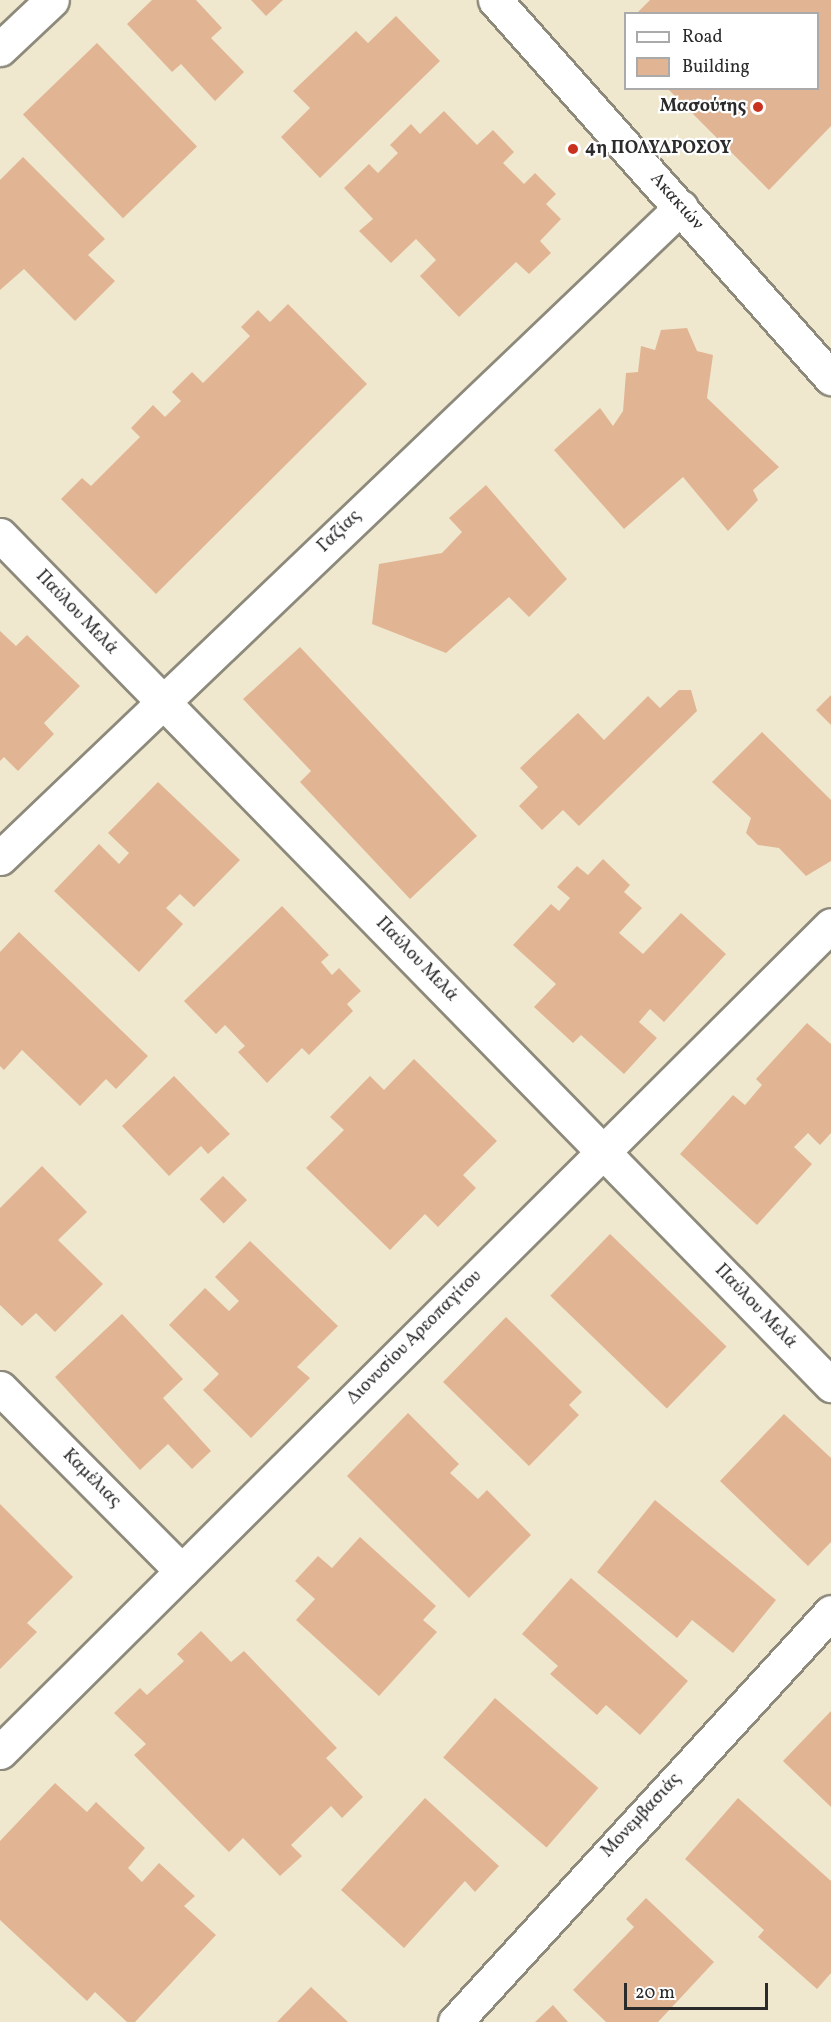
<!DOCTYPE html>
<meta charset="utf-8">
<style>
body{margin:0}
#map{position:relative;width:831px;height:2022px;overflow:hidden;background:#efe8ce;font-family:Vollkorn,serif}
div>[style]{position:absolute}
.building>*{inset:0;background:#e1b594;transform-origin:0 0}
.roads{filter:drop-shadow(2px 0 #8d8a7c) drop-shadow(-2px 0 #8d8a7c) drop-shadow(0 2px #8d8a7c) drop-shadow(0 -2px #8d8a7c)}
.minor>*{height:33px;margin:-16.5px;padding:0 16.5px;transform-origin:16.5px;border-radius:16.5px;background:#fff}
.tertiary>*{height:33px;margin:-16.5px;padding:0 16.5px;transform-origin:16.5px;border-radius:16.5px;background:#fff}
.dots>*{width:16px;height:16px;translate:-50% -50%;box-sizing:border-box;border:3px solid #fff;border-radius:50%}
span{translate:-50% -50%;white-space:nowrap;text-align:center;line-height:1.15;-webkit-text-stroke:4.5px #fff;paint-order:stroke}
.poi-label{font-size:18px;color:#2b2b2b;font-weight:700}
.right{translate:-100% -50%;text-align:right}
.left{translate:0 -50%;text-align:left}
.street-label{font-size:18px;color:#2b2b2b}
.legend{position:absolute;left:624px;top:12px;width:195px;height:78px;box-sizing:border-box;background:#fff;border:2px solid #aaa;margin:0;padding:8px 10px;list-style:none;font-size:18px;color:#2b2b2b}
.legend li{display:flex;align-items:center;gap:12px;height:30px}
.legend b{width:30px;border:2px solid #aaa}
.scale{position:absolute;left:624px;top:1983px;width:144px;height:27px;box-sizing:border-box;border:3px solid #2b2b2b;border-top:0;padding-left:8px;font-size:18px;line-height:21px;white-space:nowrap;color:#2b2b2b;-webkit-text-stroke:4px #fff;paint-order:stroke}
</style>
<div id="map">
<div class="building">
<i style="clip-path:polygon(152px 0,196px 0,222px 28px,211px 38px,244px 72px,215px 101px,181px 64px,172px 72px,127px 24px)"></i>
<i style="clip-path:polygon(251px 0,283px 0,266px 16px)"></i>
<i style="clip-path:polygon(650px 0,831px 0,831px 126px,769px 190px,667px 88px,818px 88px,818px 14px,636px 14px)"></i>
<i style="clip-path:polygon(396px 16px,440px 61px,320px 178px,281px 137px,310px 108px,293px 91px,356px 31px,368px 43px)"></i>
<i style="left:97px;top:43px;width:144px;height:103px;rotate:46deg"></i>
<i style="clip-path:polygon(444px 111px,477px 145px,493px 130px,514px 152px,503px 163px,524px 184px,535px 173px,556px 194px,546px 204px,561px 219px,540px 241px,551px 253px,529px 274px,516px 262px,459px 317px,420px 276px,436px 260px,416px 239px,391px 263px,359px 231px,373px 219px,344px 188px,369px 164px,378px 173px,398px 153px,390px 145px,411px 124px,420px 134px)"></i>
<i style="clip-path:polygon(23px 157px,105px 239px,88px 255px,115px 281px,75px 321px,24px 269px,0 290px,0 180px)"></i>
<i style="clip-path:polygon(288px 304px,367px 384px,156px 594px,61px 499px,82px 478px,91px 486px,140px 437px,131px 428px,153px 405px,165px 417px,181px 401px,172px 392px,192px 372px,203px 383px,250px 336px,241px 327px,258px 310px,270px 322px)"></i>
<i style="clip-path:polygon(687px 328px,697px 351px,713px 355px,707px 398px,779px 467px,753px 490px,758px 500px,728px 531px,683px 477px,624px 529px,554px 450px,600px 408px,613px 426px,623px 411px,626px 373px,638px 372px,641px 346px,655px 350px,661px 330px)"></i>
<i style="clip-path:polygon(486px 485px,567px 579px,529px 617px,509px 597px,446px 653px,372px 624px,379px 564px,442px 553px,462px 532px,449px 518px)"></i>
<i style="clip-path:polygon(0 631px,16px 646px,27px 635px,80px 686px,44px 723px,54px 734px,18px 771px,4px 757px,0 761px)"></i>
<i style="clip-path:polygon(300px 647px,477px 836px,410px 899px,300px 782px,311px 771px,243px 699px)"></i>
<i style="clip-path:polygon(679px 690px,691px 690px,697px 711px,579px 826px,563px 810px,542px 830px,519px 806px,538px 787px,520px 768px,578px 713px,604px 740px,648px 696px,660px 708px)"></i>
<i style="clip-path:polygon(831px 695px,831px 725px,816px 710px)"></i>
<i style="clip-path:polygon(762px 732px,831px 800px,831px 861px,806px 876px,779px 848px,758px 845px,746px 833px,751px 818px,712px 782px)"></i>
<i style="clip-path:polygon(158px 782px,240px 860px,194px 907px,180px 894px,166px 908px,183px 924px,139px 972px,54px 891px,99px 844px,119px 864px,129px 853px,108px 833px)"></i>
<i style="clip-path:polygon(603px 859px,630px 885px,624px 892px,642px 908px,619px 933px,643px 954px,681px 913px,726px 954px,664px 1022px,650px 1009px,639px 1022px,657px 1038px,624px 1074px,581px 1035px,573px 1043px,534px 1007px,556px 984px,513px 945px,551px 904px,559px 911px,570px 898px,557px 887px,577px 866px,588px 875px)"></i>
<i style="clip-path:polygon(282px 906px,329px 955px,321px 962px,332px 975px,339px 968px,361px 991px,347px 1004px,353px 1011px,309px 1055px,302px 1048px,267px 1083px,238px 1052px,245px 1046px,225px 1025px,216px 1034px,184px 1001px)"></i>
<i style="clip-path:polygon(19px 932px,148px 1056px,116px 1089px,106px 1079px,80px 1106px,22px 1050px,4px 1070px,0 1066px,0 952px)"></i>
<i style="clip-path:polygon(807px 1023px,831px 1044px,831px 1133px,820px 1145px,808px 1133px,794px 1147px,812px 1164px,757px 1225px,680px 1154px,733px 1095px,745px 1105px,762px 1085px,756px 1079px)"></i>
<i style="clip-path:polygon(414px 1059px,497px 1141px,463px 1175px,476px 1188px,438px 1227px,425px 1214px,390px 1250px,306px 1168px,344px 1130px,330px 1117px,370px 1076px,384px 1090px)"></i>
<i style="clip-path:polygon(174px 1076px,230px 1134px,208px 1154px,201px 1146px,169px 1176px,122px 1126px)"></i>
<i style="clip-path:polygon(42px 1166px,87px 1212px,58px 1240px,103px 1284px,55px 1332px,36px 1313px,22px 1326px,0 1305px,0 1208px)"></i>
<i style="left:223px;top:1176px;width:34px;height:33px;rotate:45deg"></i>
<i style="left:610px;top:1234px;width:162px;height:86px;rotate:44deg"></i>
<i style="clip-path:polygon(250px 1241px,338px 1326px,297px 1367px,310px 1378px,251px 1438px,203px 1390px,219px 1374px,169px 1325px,205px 1288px,229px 1311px,239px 1301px,215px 1277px)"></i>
<i style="clip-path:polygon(122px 1314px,183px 1379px,163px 1398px,211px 1451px,192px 1469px,168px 1444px,140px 1470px,55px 1377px)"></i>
<i style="clip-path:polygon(506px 1317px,582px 1392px,569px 1405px,579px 1415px,529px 1466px,443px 1382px)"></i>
<i style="clip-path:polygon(408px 1413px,459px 1464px,450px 1473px,478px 1499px,487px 1490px,531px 1535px,469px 1598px,347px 1476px)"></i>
<i style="clip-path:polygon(784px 1414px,831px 1458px,831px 1542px,808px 1566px,720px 1481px)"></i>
<i style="clip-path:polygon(655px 1500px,776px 1600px,733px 1653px,692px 1620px,677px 1638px,597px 1572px)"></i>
<i style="clip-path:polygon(0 1504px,73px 1577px,27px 1623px,37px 1632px,0 1669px)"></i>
<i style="clip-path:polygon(360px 1537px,436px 1606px,423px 1620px,437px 1632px,379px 1696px,296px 1620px,315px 1599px,295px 1581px,318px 1556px,332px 1568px)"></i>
<i style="clip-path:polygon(571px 1578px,688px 1681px,640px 1735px,606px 1705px,597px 1715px,550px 1674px,558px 1666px,522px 1634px)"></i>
<i style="clip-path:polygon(201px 1631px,231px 1662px,244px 1651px,337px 1748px,326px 1758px,363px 1797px,342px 1818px,331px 1806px,291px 1845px,302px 1856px,280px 1876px,243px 1838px,229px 1852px,134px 1755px,146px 1744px,114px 1713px,140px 1688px,147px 1695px,184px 1661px,177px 1654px)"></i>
<i style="left:495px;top:1698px;width:137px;height:79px;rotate:41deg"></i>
<i style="clip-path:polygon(831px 1711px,831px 1807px,783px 1761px)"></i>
<i style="clip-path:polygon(55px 1783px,87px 1812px,96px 1802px,145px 1848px,128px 1868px,142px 1882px,159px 1863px,195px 1896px,184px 1906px,216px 1935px,135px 2022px,127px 2022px,95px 1992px,87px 2001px,0 1920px,0 1841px)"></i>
<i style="clip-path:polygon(425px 1798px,499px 1866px,475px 1892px,465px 1881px,404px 1948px,341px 1890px)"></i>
<i style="clip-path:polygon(738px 1798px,831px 1881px,831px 1973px,817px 1989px,758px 1937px,764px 1930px,685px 1859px)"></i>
<i style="clip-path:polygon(646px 1898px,714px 1962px,658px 2022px,606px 2022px,573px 1990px,634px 1927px,626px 1919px)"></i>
<i style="clip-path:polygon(311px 1987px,348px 2022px,277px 2022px)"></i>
<i style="clip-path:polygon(553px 2005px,568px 2022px,535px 2022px)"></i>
</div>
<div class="roads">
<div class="minor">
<i style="left:0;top:49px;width:71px;rotate:-43.3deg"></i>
<i style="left:0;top:535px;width:1189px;rotate:45.65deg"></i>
<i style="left:0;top:858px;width:942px;rotate:-43.71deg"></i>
<i style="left:0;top:1388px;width:258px;rotate:45.2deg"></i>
<i style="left:0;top:1752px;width:1172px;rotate:-44.86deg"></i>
<i style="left:455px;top:2022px;width:556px;rotate:-47.48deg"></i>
</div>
<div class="tertiary">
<i style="left:495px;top:0;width:506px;rotate:48.37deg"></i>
</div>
</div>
<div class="dots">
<i style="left:758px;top:107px;background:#c8321e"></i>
<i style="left:573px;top:149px;background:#c8321e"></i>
</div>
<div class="poi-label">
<span class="right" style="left:746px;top:107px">Μασούτης</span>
<span class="left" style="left:585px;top:149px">4η ΠΟΛΥΔΡΟΣΟΥ</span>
</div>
<div class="street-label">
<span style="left:676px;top:202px;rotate:48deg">Ακακιών</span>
<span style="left:340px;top:532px;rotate:-44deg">Γαζίας</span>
<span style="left:76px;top:613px;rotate:46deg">Παύλου Μελά</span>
<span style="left:416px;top:960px;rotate:46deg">Παύλου Μελά</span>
<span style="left:755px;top:1307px;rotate:46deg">Παύλου Μελά</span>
<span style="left:415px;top:1338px;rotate:-45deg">Διονυσίου Αρεοπαγίτου</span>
<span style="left:91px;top:1479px;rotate:45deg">Καμέλιας</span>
<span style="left:642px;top:1816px;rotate:-47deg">Μονεμβασιάς</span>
</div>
<ul class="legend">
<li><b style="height:8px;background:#fff"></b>Road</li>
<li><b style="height:16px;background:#e1b594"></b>Building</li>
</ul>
<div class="scale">20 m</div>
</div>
